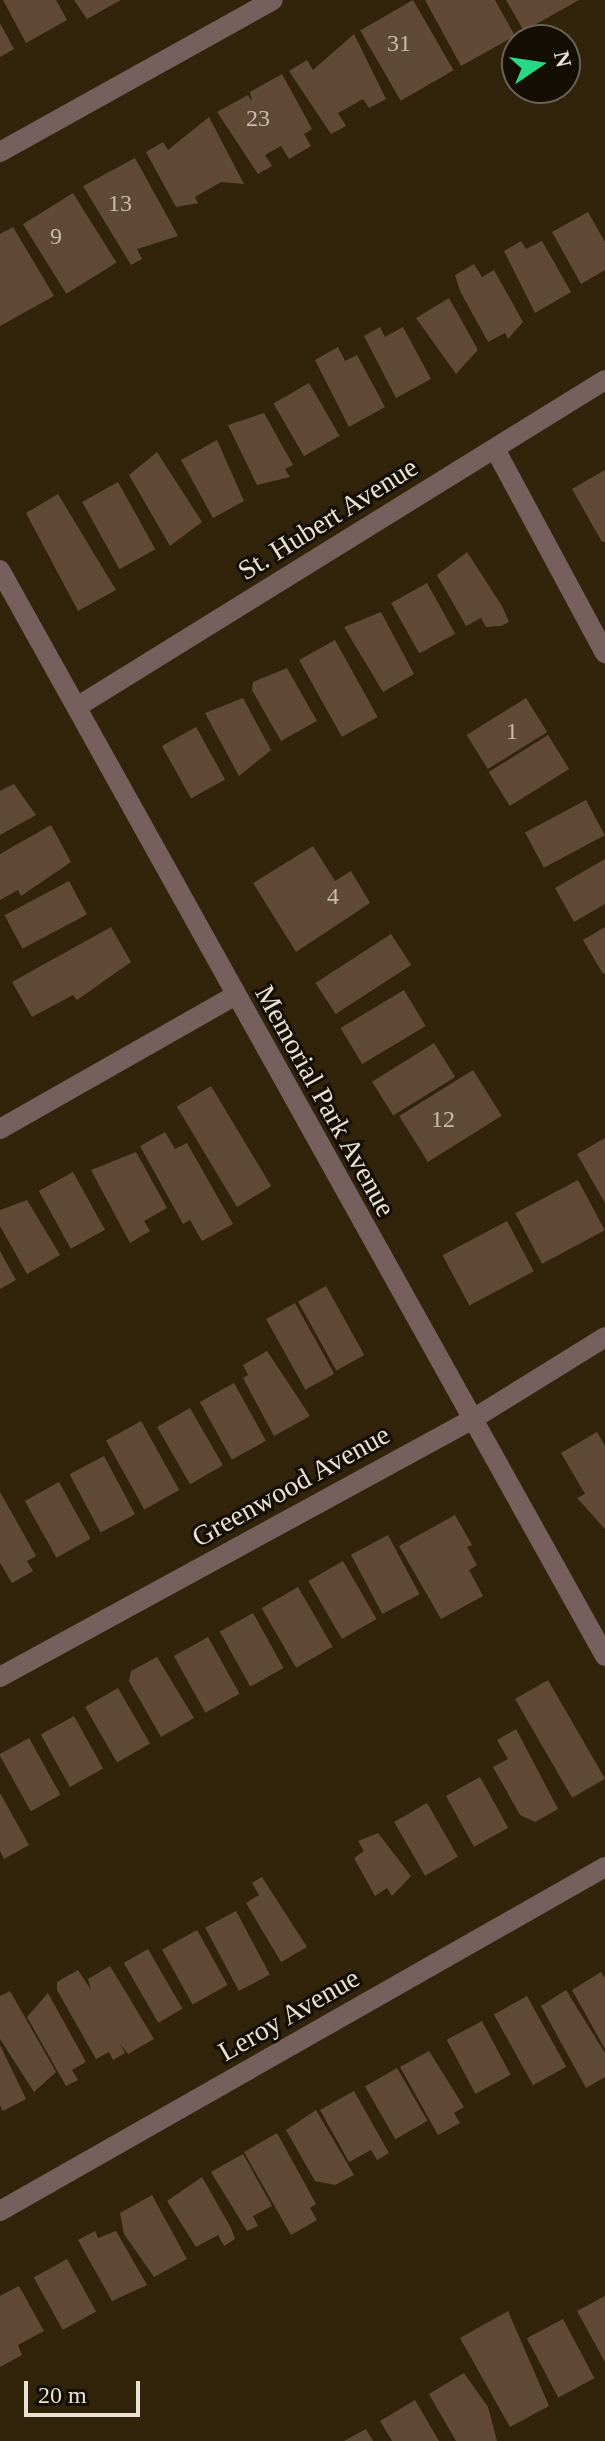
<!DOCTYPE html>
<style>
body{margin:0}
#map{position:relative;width:605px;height:2441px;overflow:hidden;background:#31240b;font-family:"Times New Roman",serif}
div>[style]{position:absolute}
.building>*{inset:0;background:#604a36;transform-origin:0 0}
.minor>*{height:20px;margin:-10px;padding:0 10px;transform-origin:10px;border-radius:10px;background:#76605d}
span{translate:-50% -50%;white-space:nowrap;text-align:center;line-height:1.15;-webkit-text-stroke:6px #140e05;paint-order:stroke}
.number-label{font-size:24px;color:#c8bbac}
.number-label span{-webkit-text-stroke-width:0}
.street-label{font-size:28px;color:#eae1d3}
.north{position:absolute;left:501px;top:24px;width:80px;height:80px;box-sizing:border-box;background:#140e05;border:2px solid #6a6257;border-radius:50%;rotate:77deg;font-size:22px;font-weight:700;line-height:32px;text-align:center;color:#eae1d3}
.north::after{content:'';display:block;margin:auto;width:28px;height:36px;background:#29d885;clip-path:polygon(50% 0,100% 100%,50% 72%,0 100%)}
.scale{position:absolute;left:24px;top:2381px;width:116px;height:36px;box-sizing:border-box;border:4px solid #eae1d3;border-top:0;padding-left:10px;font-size:24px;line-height:28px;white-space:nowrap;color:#eae1d3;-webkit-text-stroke:6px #140e05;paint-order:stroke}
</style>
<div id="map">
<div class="building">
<i style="clip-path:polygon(3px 0,56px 0,67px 20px,26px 43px)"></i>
<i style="clip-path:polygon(74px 0,121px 0,87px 19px)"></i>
<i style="left:413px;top:0;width:81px;height:61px;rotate:60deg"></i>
<i style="clip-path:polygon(425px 0,495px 0,515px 36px,461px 66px)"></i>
<i style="clip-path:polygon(506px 0,579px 0,524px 31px)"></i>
<i style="clip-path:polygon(0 23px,14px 49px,0 57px)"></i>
<i style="clip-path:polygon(354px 34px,386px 99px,369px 108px,363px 99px,338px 113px,346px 126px,331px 134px,289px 71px,307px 60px,313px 70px)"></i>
<i style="clip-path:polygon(282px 74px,312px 129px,304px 134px,311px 146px,289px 159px,281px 146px,265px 155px,272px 166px,258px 174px,217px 112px,248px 95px,252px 102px,250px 92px)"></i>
<i style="clip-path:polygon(209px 117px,244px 184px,221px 182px,195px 197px,198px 203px,176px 207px,146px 152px,163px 142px,168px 150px)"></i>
<i style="clip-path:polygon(135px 158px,178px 236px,137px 249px,142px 259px,131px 265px,83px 186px)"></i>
<i style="left:73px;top:193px;width:82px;height:59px;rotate:58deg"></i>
<i style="clip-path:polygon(588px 212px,605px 242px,605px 270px,581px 284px,552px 232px)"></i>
<i style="clip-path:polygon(13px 227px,54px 296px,0 326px,0 234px)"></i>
<i style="clip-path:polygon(521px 241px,526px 249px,542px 241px,571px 292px,535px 313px,504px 251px)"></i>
<i style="clip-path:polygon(474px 264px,482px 277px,494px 270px,523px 322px,508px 339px,505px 333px,488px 342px,460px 291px,455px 275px)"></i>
<i style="clip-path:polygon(449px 298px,478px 350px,456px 374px,416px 318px)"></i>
<i style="clip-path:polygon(380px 327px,385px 337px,403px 327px,431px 379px,396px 398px,364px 336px)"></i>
<i style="clip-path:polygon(338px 347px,345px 361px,357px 355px,385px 407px,349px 427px,315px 360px)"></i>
<i style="left:309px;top:383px;width:61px;height:41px;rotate:60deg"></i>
<i style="clip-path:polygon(264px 413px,293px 465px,285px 469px,290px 477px,257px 485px,228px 425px)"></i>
<i style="clip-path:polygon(217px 440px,244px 501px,213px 518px,181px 460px)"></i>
<i style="clip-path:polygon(157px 452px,202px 522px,170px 546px,129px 475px)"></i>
<i style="clip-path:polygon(605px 470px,605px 541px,602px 542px,572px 489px)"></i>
<i style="left:118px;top:482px;width:77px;height:41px;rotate:61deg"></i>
<i style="clip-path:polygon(58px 494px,116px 590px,78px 611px,26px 513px)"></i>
<i style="clip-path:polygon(467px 552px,502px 606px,509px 622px,501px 626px,486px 627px,481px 618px,466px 626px,437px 575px)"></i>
<i style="left:427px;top:583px;width:58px;height:41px;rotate:61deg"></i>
<i style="clip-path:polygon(381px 612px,414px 674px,383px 692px,344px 627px)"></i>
<i style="left:335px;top:640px;width:88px;height:41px;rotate:61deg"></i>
<i style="clip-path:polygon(287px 668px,317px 721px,281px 741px,252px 690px,253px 682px)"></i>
<i style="clip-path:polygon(243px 698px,271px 750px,239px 776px,205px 713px)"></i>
<i style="left:526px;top:698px;width:40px;height:70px;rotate:58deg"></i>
<i style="left:196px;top:727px;width:60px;height:39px;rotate:61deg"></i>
<i style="left:548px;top:735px;width:40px;height:70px;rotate:58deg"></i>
<i style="clip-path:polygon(14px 784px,36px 815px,0 835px,0 791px)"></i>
<i style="left:586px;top:800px;width:40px;height:69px;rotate:62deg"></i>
<i style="clip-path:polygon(51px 825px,71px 862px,21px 896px,18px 890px,0 900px,0 854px)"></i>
<i style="clip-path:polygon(313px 846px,335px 881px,351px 871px,370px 903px,296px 952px,253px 883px)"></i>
<i style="clip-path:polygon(605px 859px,605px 904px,574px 922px,555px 888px)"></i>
<i style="left:69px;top:881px;width:38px;height:73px;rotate:62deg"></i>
<i style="clip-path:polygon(111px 927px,131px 962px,77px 1000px,73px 995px,32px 1017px,12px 982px)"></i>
<i style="clip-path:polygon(605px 927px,605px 973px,603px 974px,583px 940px)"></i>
<i style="left:391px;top:934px;width:37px;height:90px;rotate:57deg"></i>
<i style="left:404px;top:990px;width:42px;height:74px;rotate:59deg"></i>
<i style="left:434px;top:1043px;width:40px;height:73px;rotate:58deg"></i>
<i style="left:473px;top:1070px;width:54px;height:87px;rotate:58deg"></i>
<i style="left:211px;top:1086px;width:117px;height:40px;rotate:59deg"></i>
<i style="clip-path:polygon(165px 1132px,175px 1149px,187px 1143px,233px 1224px,202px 1241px,190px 1220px,183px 1224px,140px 1146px)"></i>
<i style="clip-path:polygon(605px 1138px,605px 1203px,577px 1154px)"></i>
<i style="clip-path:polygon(136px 1152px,167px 1208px,144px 1221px,150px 1231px,130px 1243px,91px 1170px)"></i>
<i style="left:73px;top:1172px;width:66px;height:39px;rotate:61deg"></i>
<i style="left:578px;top:1180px;width:57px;height:71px;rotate:62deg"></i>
<i style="clip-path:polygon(27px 1200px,60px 1255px,27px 1274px,0 1226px,0 1210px)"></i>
<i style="left:507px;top:1221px;width:57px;height:73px;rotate:62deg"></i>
<i style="clip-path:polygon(0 1251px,16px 1280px,0 1289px)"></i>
<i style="left:326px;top:1286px;width:79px;height:32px;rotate:61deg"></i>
<i style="left:295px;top:1303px;width:81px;height:33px;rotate:61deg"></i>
<i style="clip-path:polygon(267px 1351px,310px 1416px,274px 1436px,243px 1378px,248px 1375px,243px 1365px)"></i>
<i style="left:234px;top:1383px;width:66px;height:39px;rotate:61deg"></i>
<i style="left:190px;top:1408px;width:66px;height:38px;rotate:60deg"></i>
<i style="left:141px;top:1421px;width:79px;height:40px;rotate:61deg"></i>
<i style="clip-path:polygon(597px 1432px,605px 1446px,605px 1529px,577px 1498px,585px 1494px,561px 1453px)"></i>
<i style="left:104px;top:1456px;width:66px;height:39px;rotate:62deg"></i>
<i style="left:59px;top:1482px;width:65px;height:39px;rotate:61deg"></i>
<i style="clip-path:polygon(0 1492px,36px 1556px,27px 1561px,33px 1571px,12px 1583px,0 1563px)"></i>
<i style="clip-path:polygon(455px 1515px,472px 1545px,467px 1547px,477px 1565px,469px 1570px,483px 1596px,441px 1619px,399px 1546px)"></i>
<i style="left:388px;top:1535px;width:67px;height:42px;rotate:62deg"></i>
<i style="left:343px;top:1561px;width:67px;height:40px;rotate:60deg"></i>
<i style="left:298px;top:1587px;width:69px;height:42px;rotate:60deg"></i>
<i style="left:253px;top:1613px;width:63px;height:38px;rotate:61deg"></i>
<i style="left:208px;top:1637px;width:65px;height:39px;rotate:61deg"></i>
<i style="clip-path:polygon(157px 1657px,194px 1718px,161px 1737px,129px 1681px,131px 1671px)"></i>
<i style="left:548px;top:1680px;width:114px;height:38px;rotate:60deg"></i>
<i style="left:118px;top:1688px;width:64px;height:38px;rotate:60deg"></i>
<i style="left:74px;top:1716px;width:60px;height:38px;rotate:61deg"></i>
<i style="clip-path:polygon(516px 1729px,558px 1809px,535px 1822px,520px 1815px,493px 1767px,508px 1759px,497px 1740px)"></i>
<i style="left:29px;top:1738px;width:65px;height:34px;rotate:61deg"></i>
<i style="left:480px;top:1777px;width:58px;height:39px;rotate:61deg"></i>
<i style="clip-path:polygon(0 1793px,29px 1845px,4px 1859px,0 1851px)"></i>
<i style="left:427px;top:1803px;width:62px;height:38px;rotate:60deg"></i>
<i style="clip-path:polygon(378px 1833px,411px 1876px,392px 1896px,387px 1888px,375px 1896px,354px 1858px,364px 1851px,358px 1841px)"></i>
<i style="clip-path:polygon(262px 1877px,307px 1947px,281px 1962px,246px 1903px,259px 1895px,252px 1883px)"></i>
<i style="left:236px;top:1911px;width:72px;height:35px;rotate:62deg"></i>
<i style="left:197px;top:1930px;width:63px;height:40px;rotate:61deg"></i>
<i style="left:148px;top:1949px;width:69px;height:28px;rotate:60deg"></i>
<i style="clip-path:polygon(110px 1966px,154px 2039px,128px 2054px,120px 2044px,125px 2053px,113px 2060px,109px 2052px,96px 2059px,57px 1990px,57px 1982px,78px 1970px,91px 1990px,88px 1979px)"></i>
<i style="clip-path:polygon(601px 1972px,605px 1978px,605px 2049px,572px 1990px)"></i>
<i style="clip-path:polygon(566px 1990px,605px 2053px,605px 2077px,586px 2088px,541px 2006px)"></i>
<i style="clip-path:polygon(10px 1991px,56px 2072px,34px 2092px,0 2039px,0 1996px)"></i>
<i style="clip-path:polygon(48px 1993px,86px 2062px,72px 2070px,78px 2080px,66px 2086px,27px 2017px)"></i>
<i style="left:527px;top:1996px;width:81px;height:38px;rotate:61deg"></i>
<i style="left:482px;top:2021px;width:61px;height:40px;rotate:62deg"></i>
<i style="clip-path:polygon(0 2045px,26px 2099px,3px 2111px,0 2105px)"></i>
<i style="clip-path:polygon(429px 2051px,464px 2107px,454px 2113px,460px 2123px,438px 2135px,400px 2067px)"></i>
<i style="left:397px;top:2068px;width:61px;height:37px;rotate:60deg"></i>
<i style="clip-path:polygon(354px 2091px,389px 2153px,377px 2160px,371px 2150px,349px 2162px,320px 2110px)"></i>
<i style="clip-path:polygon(316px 2110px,354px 2175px,335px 2185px,315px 2181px,286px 2130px)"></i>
<i style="clip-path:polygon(277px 2133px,316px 2204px,310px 2208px,317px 2220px,291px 2235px,244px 2152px)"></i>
<i style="clip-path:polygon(243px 2154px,272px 2206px,253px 2216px,258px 2226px,247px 2231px,211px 2172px)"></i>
<i style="clip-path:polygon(202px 2177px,231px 2228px,235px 2239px,224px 2246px,218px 2235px,196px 2247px,167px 2201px)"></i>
<i style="clip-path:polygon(152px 2195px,187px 2259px,154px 2277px,124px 2234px,120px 2213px)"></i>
<i style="clip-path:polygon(95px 2231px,98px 2238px,116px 2231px,147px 2285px,112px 2301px,78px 2240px)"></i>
<i style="left:67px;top:2259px;width:60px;height:38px;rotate:61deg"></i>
<i style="clip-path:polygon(19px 2286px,44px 2331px,18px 2345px,22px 2355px,0 2367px,0 2296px)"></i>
<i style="clip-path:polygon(605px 2296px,605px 2362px,577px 2311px)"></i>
<i style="clip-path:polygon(508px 2311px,549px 2406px,510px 2427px,460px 2338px)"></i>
<i style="left:563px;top:2319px;width:67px;height:41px;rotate:62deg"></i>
<i style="clip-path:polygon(464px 2373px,488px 2407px,497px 2441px,456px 2441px,429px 2394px)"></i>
<i style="clip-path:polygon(415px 2400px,439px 2441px,392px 2441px,380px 2421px)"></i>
<i style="clip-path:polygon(366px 2429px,373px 2441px,344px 2441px)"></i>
</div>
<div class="minor">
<i style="left:0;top:152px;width:312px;rotate:-29.1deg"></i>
<i style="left:495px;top:449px;width:232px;rotate:61.7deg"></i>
<i style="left:0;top:570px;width:1243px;rotate:60.88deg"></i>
<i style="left:80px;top:705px;width:617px;rotate:-31.76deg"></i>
<i style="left:0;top:1129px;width:269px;rotate:-29.6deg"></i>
<i style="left:0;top:1677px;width:539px;rotate:-28.61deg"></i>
<i style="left:473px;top:1419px;width:155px;rotate:-31.8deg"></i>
<i style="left:0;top:2211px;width:696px;rotate:-29.62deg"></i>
</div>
<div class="number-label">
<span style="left:399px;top:44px">31</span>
<span style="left:258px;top:119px">23</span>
<span style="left:120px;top:204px">13</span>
<span style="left:56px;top:237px">9</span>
<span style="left:512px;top:732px">1</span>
<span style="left:333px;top:897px">4</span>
<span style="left:443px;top:1120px">12</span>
</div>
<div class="street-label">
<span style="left:328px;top:519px;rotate:-32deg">St. Hubert Avenue</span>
<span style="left:325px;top:1101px;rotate:61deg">Memorial Park Avenue</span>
<span style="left:291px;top:1486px;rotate:-29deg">Greenwood Avenue</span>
<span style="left:289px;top:2015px;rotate:-30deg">Leroy Avenue</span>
</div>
<div class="north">N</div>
<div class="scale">20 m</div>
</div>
